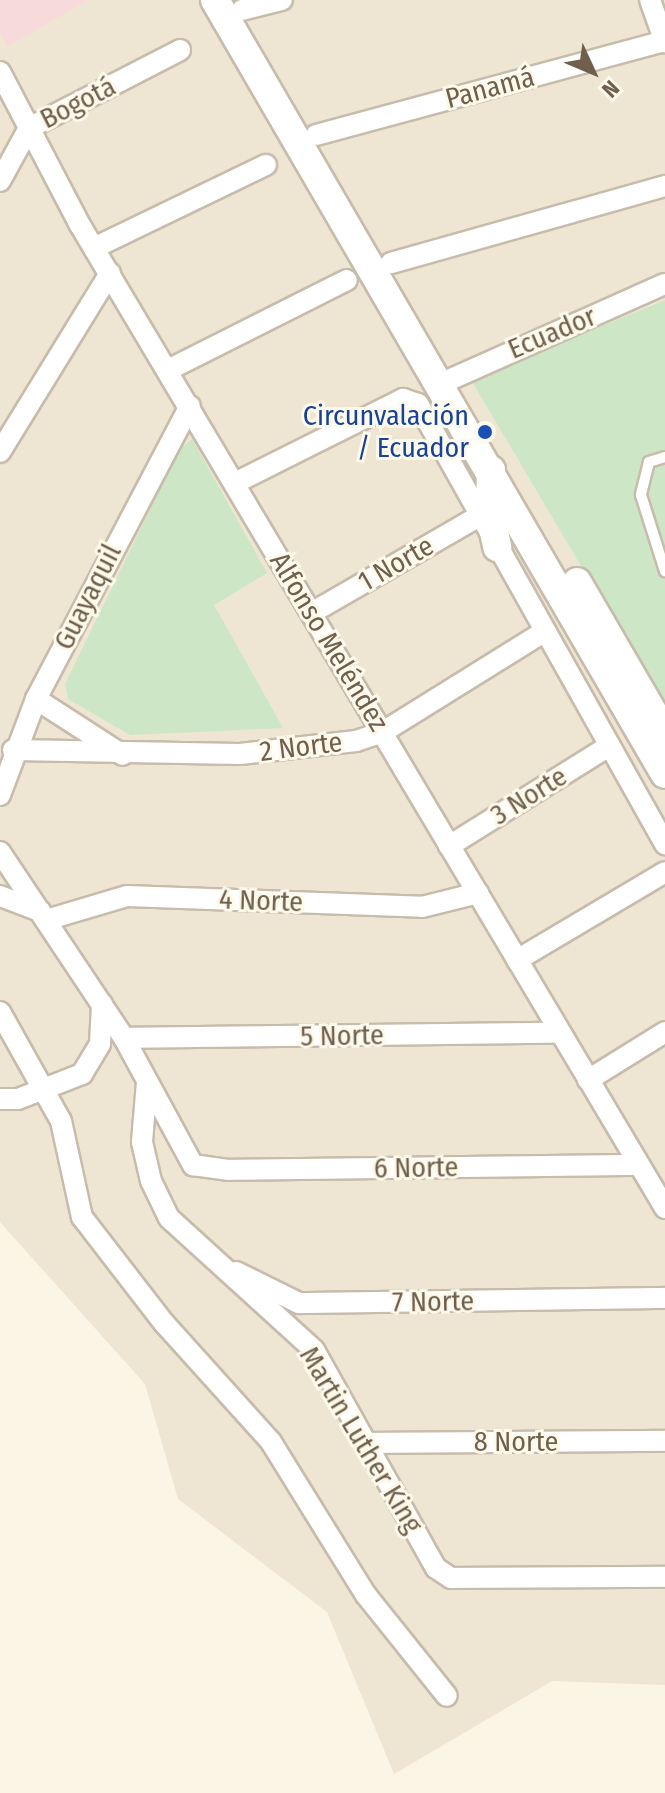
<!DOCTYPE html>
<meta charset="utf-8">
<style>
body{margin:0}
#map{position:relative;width:665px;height:1793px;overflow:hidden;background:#faf5e5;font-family:"Fira Sans Condensed",sans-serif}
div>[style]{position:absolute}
.residential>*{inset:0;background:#eee5d2}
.medical>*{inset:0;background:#f7dbda}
.green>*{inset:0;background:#cde6c5}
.roads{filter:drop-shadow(2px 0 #c7bcab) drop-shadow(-2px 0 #c7bcab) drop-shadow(0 2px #c7bcab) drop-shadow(0 -2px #c7bcab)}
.service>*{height:10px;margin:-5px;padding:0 5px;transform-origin:5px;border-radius:5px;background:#fff}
.minor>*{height:20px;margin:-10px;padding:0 10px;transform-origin:10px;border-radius:10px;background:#fff}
.secondary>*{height:28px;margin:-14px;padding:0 14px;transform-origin:14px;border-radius:14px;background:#fff}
.dots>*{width:22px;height:22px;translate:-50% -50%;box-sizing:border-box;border:4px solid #fdf9eb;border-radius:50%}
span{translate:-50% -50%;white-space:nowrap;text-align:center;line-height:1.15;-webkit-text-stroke:6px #fdf9eb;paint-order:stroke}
.street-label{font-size:28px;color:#705f4d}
.transit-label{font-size:28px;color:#164399}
.right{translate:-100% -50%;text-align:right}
.north{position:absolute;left:553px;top:32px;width:80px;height:80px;-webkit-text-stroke:6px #fdf9eb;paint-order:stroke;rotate:134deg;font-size:22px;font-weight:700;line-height:32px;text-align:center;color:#705f4d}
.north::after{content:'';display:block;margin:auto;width:28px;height:36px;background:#705f4d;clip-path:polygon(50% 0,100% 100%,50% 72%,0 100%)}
</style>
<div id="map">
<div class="residential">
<i style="clip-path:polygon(0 0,665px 0,665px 300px,472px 381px,665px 708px,665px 1685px,552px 1681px,394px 1774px,327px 1612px,178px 1499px,145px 1384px,0 1222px)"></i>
</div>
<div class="medical">
<i style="clip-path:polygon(0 0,88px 0,7px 47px,0 33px)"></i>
</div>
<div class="green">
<i style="clip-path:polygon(665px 300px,665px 708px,471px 380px)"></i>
<i style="clip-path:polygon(192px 439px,267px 573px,214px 605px,283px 728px,130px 735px,68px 699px,65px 684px,179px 450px)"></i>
</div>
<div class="roads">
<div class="service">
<i style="left:665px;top:457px;width:17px;rotate:163deg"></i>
<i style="left:649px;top:462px;width:34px;rotate:104deg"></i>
<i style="left:641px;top:495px;width:80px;rotate:72.5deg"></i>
</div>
<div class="minor">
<i style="left:650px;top:0;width:45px;rotate:70.3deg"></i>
<i style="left:242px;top:10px;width:41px;rotate:-14deg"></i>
<i style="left:0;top:72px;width:173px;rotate:62.4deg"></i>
<i style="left:80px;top:225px;width:1144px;rotate:59.24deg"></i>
<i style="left:316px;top:135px;width:361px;rotate:-15.1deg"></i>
<i style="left:0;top:181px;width:60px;rotate:-61.3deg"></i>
<i style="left:29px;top:128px;width:170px;rotate:-27.3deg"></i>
<i style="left:94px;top:248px;width:191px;rotate:-25.8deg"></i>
<i style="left:391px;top:263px;width:285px;rotate:-15.7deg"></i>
<i style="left:168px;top:370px;width:200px;rotate:-26.7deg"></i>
<i style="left:440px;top:384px;width:246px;rotate:-24deg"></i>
<i style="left:0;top:452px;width:210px;rotate:-58.4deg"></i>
<i style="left:235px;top:483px;width:188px;rotate:-26.6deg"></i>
<i style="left:403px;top:399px;width:16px;rotate:18deg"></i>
<i style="left:418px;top:404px;width:505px;rotate:60.69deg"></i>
<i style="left:313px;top:612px;width:192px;rotate:-30deg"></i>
<i style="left:36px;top:699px;width:103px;rotate:32.8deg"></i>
<i style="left:13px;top:750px;width:227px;rotate:1deg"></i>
<i style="left:240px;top:754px;width:117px;rotate:-6.4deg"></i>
<i style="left:356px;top:741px;width:28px;rotate:-18deg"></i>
<i style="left:383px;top:732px;width:191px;rotate:-31.9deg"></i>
<i style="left:0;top:795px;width:103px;rotate:-69.4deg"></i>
<i style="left:36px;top:699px;width:331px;rotate:-62.3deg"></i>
<i style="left:449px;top:846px;width:189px;rotate:-32deg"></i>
<i style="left:0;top:852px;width:224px;rotate:56.3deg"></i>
<i style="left:124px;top:1038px;width:145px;rotate:61.5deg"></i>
<i style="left:193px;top:1165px;width:35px;rotate:8deg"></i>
<i style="left:228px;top:1170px;width:410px;rotate:-0.7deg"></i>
<i style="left:0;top:896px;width:43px;rotate:20.6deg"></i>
<i style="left:46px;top:920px;width:84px;rotate:-16.5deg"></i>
<i style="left:127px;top:896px;width:295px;rotate:2.1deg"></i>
<i style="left:422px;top:907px;width:58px;rotate:-14deg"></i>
<i style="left:517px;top:960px;width:172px;rotate:-30.7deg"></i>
<i style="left:0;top:1012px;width:125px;rotate:60.8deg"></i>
<i style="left:61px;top:1121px;width:98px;rotate:77.7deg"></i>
<i style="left:82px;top:1217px;width:134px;rotate:52.3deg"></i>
<i style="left:164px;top:1323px;width:160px;rotate:48deg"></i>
<i style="left:271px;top:1442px;width:180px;rotate:58.2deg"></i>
<i style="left:366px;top:1595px;width:129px;rotate:51.3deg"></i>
<i style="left:124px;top:1038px;width:436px;rotate:-0.7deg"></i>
<i style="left:588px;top:1080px;width:91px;rotate:-31.9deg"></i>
<i style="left:147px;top:1082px;width:60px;rotate:94.8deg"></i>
<i style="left:142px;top:1142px;width:40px;rotate:77deg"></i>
<i style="left:151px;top:1181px;width:41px;rotate:64.1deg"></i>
<i style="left:169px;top:1218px;width:196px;rotate:42.3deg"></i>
<i style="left:314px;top:1350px;width:250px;rotate:60.8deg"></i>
<i style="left:436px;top:1568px;width:18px;rotate:34deg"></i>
<i style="left:451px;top:1578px;width:214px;rotate:-0.3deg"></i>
<i style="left:0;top:1099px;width:18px"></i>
<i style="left:18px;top:1099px;width:69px;rotate:-21.3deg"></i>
<i style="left:82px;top:1074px;width:35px;rotate:-59deg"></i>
<i style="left:100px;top:1044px;width:40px;rotate:-87.1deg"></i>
<i style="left:236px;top:1272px;width:70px;rotate:26.2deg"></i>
<i style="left:299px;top:1303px;width:366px;rotate:-0.8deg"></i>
<i style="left:367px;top:1443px;width:298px;rotate:-0.4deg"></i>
</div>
<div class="secondary">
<i style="left:215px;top:0;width:895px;rotate:59.83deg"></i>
<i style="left:491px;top:470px;width:43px;rotate:91.3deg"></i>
<i style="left:490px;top:513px;width:35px;rotate:78deg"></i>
<i style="left:577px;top:582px;width:175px;rotate:59.8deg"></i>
</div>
</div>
<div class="dots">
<i style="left:485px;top:432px;background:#1a4fb4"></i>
</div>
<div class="street-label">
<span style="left:490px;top:88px;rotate:-15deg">Panamá</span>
<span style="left:78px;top:103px;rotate:-27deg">Bogotá</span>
<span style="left:552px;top:333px;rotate:-23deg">Ecuador</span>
<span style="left:396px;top:564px;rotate:-30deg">1 Norte</span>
<span style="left:88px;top:597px;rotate:-63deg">Guayaquil</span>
<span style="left:329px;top:642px;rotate:59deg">Alfonso Meléndez</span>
<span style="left:301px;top:747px;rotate:-7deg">2 Norte</span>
<span style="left:529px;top:796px;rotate:-32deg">3 Norte</span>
<span style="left:261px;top:901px;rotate:2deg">4 Norte</span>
<span style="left:342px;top:1036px;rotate:-1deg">5 Norte</span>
<span style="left:416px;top:1168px;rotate:-1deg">6 Norte</span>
<span style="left:433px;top:1302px;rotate:-1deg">7 Norte</span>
<span style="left:361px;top:1440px;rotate:59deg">Martin Luther King</span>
<span style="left:516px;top:1442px">8 Norte</span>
</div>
<div class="transit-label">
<span class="right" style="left:469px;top:432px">Circunvalación<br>/ Ecuador</span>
</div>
<div class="north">N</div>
</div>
